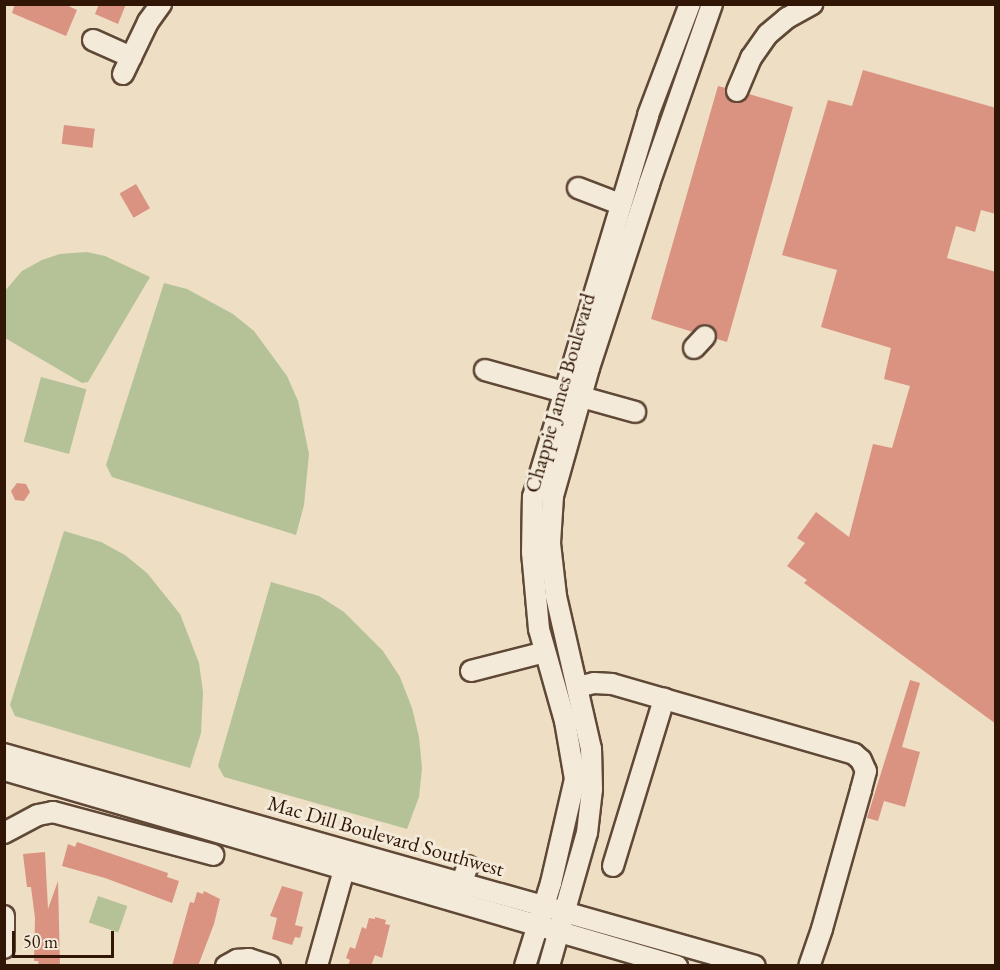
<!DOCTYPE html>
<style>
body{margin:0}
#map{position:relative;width:1000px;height:970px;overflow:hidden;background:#eddec4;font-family:"EB Garamond",serif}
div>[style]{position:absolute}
.green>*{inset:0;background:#b5c297;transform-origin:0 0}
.building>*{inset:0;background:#da9381;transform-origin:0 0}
.roads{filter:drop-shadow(2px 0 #604836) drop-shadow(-2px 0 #604836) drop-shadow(0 2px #604836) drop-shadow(0 -2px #604836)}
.minor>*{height:20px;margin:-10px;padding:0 10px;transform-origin:10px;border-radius:10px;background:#f3ead9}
span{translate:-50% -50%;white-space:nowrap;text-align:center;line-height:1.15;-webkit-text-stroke:6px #f3ead9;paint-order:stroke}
.street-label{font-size:21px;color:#311606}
.frame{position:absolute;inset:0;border:6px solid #311606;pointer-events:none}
.scale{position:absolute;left:12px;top:931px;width:102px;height:27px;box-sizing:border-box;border:3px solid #311606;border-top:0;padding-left:8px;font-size:18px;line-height:21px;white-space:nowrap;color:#311606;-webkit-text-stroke:4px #f3ead9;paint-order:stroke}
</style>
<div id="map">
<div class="green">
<i style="clip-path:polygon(87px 252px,105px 256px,150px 277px,88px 382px,82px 383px,5px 338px,4px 292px,22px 271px,42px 260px,60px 254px)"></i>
<i style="clip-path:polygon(164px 283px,187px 289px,233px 314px,254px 331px,287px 376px,298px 401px,309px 454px,304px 505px,296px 535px,112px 477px,106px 465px)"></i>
<i style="left:41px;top:377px;width:47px;height:67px;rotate:15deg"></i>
<i style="clip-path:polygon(64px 531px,101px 542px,125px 555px,147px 573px,180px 614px,199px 663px,203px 692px,201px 733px,190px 768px,15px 716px,10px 705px)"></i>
<i style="clip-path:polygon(271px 582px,319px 596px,344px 612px,383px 651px,400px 677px,412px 708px,419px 737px,422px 768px,419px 797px,407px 829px,224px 777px,218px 766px)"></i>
<i style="left:98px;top:896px;width:31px;height:28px;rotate:19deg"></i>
</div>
<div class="building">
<i style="clip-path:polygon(15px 4px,64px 4px,77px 10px,66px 36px,12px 13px)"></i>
<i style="clip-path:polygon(99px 4px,126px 4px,118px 24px,95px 14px)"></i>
<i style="clip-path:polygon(863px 70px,996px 108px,996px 214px,981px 210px,975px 232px,956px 226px,947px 258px,996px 272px,996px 724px,804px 583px,807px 580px,787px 566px,805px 543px,797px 538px,816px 512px,849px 537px,873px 444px,892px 448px,910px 386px,884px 379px,891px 348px,821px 327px,837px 270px,782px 255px,828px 100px,852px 106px)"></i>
<i style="clip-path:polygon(718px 86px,726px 88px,727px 98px,733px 102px,744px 101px,749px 94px,793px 107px,727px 342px,717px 339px,716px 332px,708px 324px,701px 325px,693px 332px,651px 319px)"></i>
<i style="left:64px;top:125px;width:31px;height:19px;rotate:7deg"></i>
<i style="left:136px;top:184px;width:28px;height:19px;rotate:60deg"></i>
<i style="clip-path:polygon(17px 483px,26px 484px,30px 492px,24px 501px,15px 500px,11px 491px)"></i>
<i style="clip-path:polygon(910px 680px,920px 683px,902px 747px,920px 752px,905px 807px,884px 801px,878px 821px,867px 818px)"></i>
<i style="clip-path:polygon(77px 842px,168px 873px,167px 877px,179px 881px,172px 903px,105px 878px,62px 866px,68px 844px,75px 847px)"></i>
<i style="clip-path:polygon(45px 852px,48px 909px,58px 881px,60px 966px,39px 966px,38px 961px,34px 961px,35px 918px,31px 887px,27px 887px,23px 854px)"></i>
<i style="clip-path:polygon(282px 886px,303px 892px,295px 925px,303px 927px,300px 938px,295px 937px,292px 945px,272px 939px,277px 918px,270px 916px)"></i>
<i style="clip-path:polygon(204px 891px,220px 899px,214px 924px,198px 966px,172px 966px,190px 902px,194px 903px,197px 892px,203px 894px)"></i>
<i style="clip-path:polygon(375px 917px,386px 920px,385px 924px,390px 925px,382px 958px,375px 955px,371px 966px,348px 966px,350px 960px,346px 958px,350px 947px,355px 949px,362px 927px,366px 929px,369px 918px,375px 919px)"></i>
</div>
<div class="roads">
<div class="minor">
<i style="left:93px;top:40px;width:42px;rotate:24.1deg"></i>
<i style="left:123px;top:74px;width:58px;rotate:-64.3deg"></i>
<i style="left:148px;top:22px;width:22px;rotate:-54deg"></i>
<i style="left:737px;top:91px;width:36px;rotate:-67deg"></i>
<i style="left:751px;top:58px;width:29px;rotate:-55deg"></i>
<i style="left:768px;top:34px;width:25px;rotate:-40deg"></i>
<i style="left:787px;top:18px;width:29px;rotate:-29deg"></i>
<i style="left:578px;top:188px;width:45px;rotate:20.9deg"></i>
<i style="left:694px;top:348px;width:16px;rotate:-47deg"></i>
<i style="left:485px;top:370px;width:156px;rotate:15.6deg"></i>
<i style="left:471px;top:671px;width:76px;rotate:-14.4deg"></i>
<i style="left:578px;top:687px;width:16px;rotate:-14deg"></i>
<i style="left:594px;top:683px;width:18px;rotate:3deg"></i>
<i style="left:612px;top:684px;width:252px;rotate:16.1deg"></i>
<i style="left:854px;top:754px;width:9px;rotate:41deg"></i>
<i style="left:861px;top:760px;width:12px;rotate:66deg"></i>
<i style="left:866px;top:771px;width:20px;rotate:105deg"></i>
<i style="left:861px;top:790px;width:144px;rotate:105.7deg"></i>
<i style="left:822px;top:929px;width:39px;rotate:109deg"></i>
<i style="left:4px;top:754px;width:780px;rotate:15.76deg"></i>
<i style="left:4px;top:770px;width:701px;rotate:16.24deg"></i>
<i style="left:4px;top:833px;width:38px;rotate:-28deg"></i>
<i style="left:38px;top:815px;width:15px;rotate:-11deg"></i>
<i style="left:53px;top:812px;width:166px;rotate:15deg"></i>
<i style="left:613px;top:866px;width:175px;rotate:-73deg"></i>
<i style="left:457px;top:894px;width:30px;rotate:-69deg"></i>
<i style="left:4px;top:916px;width:32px;rotate:90deg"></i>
<i style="left:226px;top:966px;width:13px;rotate:-29deg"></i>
<i style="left:237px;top:960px;width:12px;rotate:-5deg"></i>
<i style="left:249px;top:959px;width:22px;rotate:18deg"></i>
<i style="left:317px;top:966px;width:114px;rotate:-74.3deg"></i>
<i style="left:525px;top:966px;width:87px;rotate:-72.6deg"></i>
<i style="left:551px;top:883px;width:107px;rotate:-77deg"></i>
<i style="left:575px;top:779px;width:59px;rotate:-99.8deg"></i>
<i style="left:565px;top:721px;width:96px;rotate:-105.8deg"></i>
<i style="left:539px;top:629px;width:77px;rotate:-95.2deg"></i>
<i style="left:532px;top:552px;width:55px;rotate:-89deg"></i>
<i style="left:533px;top:497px;width:399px;rotate:-73.2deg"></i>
<i style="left:648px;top:115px;width:119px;rotate:-69.3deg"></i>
<i style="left:549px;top:966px;width:138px;rotate:-74.1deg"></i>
<i style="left:587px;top:833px;width:44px;rotate:-83.5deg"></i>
<i style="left:592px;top:789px;width:40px;rotate:-91.4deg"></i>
<i style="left:591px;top:749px;width:157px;rotate:-102.9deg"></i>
<i style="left:556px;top:596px;width:53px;rotate:-96.5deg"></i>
<i style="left:550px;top:543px;width:47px;rotate:-86.3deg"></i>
<i style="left:553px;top:496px;width:133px;rotate:-74.3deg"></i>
<i style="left:589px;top:368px;width:194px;rotate:-71.9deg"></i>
<i style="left:649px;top:184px;width:191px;rotate:-70.7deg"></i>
</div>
</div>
<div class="street-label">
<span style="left:560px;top:393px;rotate:-74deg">Chappie James Boulevard</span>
<span style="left:386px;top:836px;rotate:16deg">Mac Dill Boulevard Southwest</span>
</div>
<div class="frame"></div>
<div class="scale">50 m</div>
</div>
